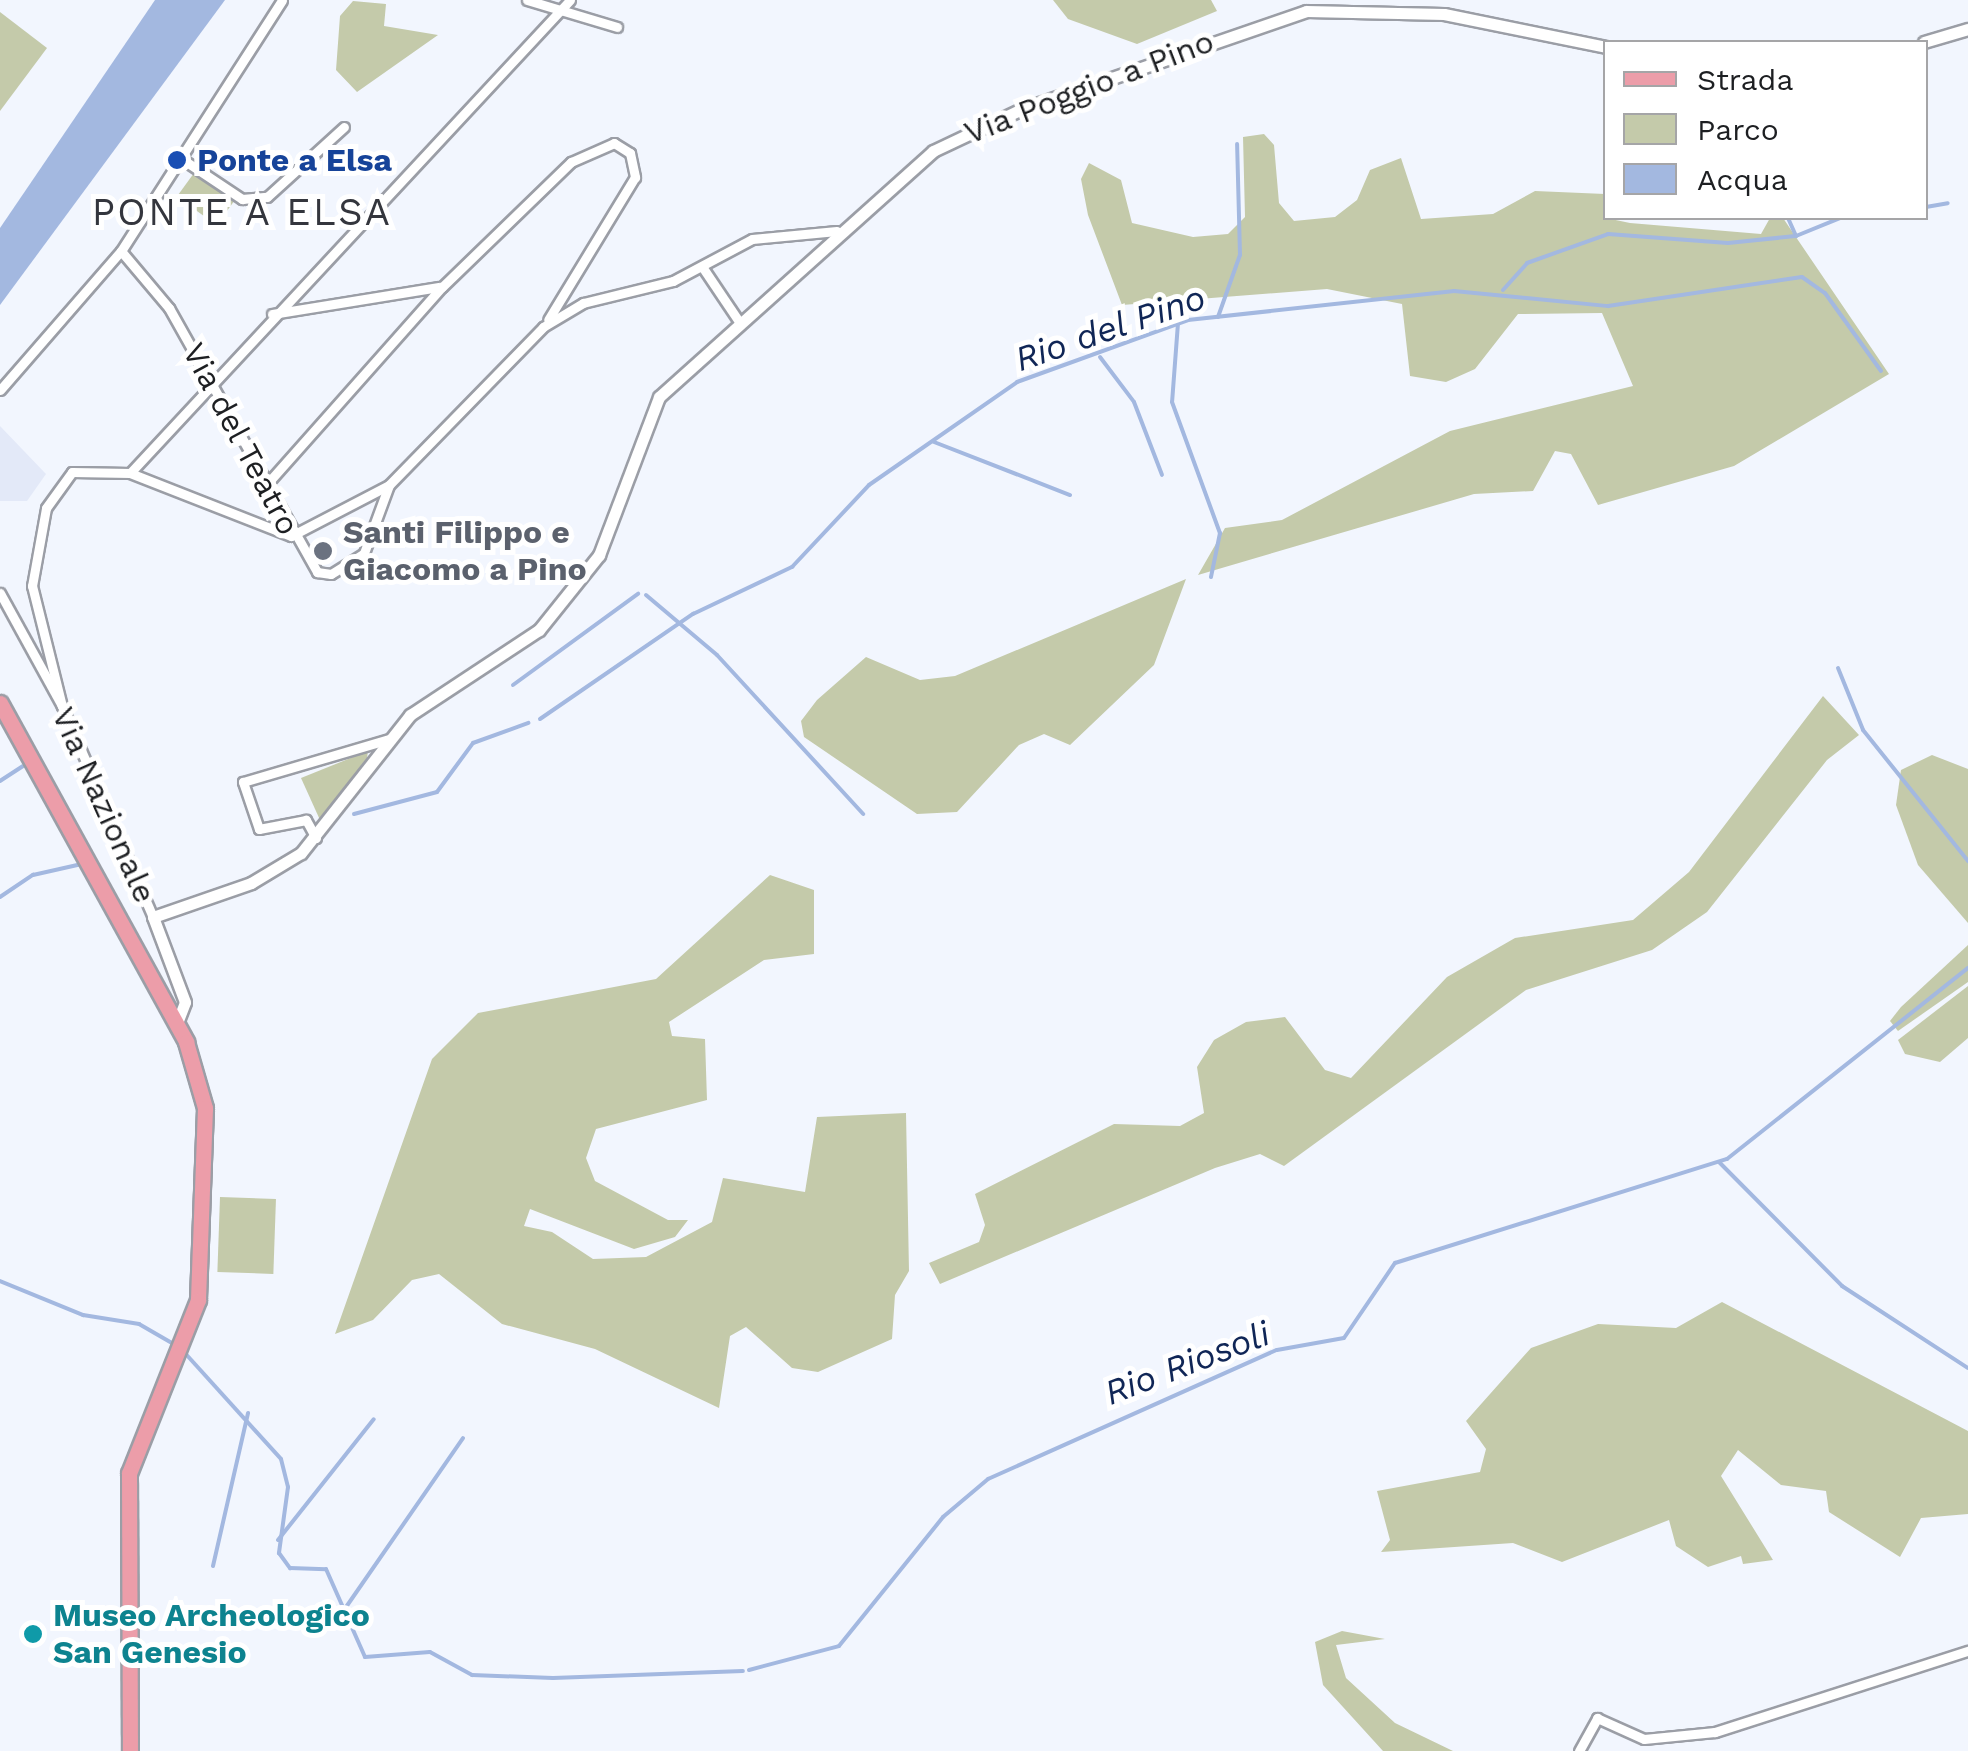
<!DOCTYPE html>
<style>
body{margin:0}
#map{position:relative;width:1968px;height:1751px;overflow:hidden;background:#f2f6fe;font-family:"Work Sans",sans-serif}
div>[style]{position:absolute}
.built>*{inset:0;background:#e3e9f8}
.green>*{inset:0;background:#c4caaa;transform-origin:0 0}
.water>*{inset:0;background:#a3b8e0}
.stream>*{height:4px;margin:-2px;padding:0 2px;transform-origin:2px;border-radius:2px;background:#a3b8e0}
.roads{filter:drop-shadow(2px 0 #9b9ea6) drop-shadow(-2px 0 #9b9ea6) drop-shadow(0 2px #9b9ea6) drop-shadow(0 -2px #9b9ea6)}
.minor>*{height:9px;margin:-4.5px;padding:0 4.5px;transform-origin:4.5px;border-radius:4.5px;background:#fff}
.tertiary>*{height:11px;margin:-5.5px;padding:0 5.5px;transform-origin:5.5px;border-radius:5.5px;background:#fff}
.primary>*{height:15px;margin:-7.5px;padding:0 7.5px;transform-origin:7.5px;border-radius:7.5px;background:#ec9da9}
.dots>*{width:28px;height:28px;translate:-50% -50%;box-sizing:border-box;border:5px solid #fff;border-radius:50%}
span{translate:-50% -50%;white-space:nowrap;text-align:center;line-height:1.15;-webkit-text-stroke:10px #fff;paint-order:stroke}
.street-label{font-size:32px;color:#1d1f22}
.transit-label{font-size:32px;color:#164399;font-weight:700}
.left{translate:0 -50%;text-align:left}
.worship-label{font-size:32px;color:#5b616d;font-weight:700}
.culture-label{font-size:32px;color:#0d838f;font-weight:700}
.water-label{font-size:35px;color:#102656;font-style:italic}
.quarter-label{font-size:38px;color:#34363d;letter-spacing:2.5px}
.legend{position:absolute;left:1603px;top:40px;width:325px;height:180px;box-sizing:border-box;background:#fff;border:2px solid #a5a5a7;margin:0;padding:12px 18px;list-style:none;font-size:30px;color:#1d1f22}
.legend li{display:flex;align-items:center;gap:20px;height:50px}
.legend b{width:50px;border:2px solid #a5a5a7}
</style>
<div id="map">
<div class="built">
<i style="clip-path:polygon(0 426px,46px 474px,27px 501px,0 501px)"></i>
</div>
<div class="green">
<i style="clip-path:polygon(1053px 0,1211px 0,1217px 11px,1137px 44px,1068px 19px)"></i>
<i style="clip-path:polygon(353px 1px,386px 4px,384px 26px,438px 35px,357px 92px,336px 70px,340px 16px)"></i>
<i style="clip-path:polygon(0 12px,47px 48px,0 111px)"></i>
<i style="clip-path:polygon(1264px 134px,1274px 145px,1279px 203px,1294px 221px,1335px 217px,1357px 200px,1370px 170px,1401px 158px,1421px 219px,1493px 214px,1535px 191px,1605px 194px,1606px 218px,1630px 223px,1761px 234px,1770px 218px,1783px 218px,1889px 374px,1734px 466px,1598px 505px,1571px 454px,1555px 451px,1533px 491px,1474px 494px,1198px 575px,1225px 528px,1282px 520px,1450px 431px,1633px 386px,1602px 313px,1518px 314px,1475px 369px,1446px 382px,1410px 376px,1402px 304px,1327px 289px,1122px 305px,1088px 215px,1081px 179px,1089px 163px,1121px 180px,1132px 223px,1193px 237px,1228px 234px,1245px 217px,1243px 137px)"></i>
<i style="left:194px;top:173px;width:49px;height:29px;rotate:36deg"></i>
<i style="clip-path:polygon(1186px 579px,1154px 665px,1070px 745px,1044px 734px,1019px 745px,957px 812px,917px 814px,804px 737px,801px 721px,817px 700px,866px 657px,920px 680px,955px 676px)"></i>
<i style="clip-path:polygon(1823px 696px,1859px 735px,1827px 760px,1707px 912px,1652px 950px,1526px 990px,1284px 1166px,1260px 1154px,1215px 1168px,940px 1284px,929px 1263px,979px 1242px,985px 1225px,975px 1194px,1114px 1124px,1180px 1126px,1204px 1113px,1197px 1067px,1214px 1040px,1246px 1022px,1285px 1017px,1325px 1070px,1351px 1078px,1447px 977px,1515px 938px,1633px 920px,1689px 872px)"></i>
<i style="clip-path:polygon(368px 751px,367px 758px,320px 820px,301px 778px)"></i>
<i style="clip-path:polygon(1932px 755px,1968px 769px,1968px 923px,1918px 865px,1896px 805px,1901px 770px)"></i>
<i style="clip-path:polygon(770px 875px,814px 890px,814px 954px,764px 960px,669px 1022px,672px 1036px,705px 1039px,707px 1100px,596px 1129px,586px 1158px,595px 1181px,668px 1220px,688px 1220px,675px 1237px,634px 1249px,530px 1209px,524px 1226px,552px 1232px,593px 1259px,646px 1257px,712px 1222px,723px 1178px,805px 1192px,817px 1117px,906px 1113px,909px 1271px,895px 1295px,892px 1339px,818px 1372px,792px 1368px,746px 1327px,730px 1336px,719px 1408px,595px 1349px,502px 1324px,439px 1274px,412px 1280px,373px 1320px,335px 1334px,432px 1059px,478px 1013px,656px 979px)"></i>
<i style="clip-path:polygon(1968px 945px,1968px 982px,1898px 1031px,1890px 1021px,1901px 1007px)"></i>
<i style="clip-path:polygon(1968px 986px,1968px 1038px,1940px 1062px,1905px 1054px,1898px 1040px)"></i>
<i style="left:220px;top:1197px;width:56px;height:75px;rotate:2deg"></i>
<i style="clip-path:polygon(1722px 1302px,1968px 1431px,1968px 1514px,1921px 1518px,1900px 1557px,1829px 1512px,1826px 1491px,1781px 1485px,1738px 1450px,1721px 1476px,1773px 1560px,1743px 1564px,1741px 1556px,1708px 1567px,1676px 1546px,1669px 1520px,1562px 1562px,1513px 1543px,1381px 1552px,1390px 1540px,1377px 1491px,1480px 1472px,1486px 1449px,1466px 1421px,1531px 1348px,1598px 1324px,1676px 1328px)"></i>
<i style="clip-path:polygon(1342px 1631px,1385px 1639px,1336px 1645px,1346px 1678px,1395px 1723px,1453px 1751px,1383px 1751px,1323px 1685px,1315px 1642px)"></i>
</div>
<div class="water">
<i style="clip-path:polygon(155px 0,225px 0,0 305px,0 228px)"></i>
</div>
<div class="stream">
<i style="left:1926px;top:207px;width:22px;rotate:-10deg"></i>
<i style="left:1788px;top:218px;width:20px;rotate:66deg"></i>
<i style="left:1503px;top:290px;width:36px;rotate:-48deg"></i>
<i style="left:1527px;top:263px;width:86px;rotate:-19.7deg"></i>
<i style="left:1608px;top:234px;width:120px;rotate:4.3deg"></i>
<i style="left:1728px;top:243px;width:68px;rotate:-5.9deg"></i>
<i style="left:1796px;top:236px;width:48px;rotate:-22.2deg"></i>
<i style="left:1218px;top:317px;width:66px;rotate:-70.5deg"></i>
<i style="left:1240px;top:255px;width:111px;rotate:-91.5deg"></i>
<i style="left:1178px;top:323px;width:79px;rotate:94.3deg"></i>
<i style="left:1172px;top:402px;width:140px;rotate:69.9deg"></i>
<i style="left:1220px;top:533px;width:45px;rotate:101.6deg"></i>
<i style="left:1100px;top:357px;width:56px;rotate:52.9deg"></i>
<i style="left:1134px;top:402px;width:78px;rotate:69deg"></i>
<i style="left:934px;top:442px;width:146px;rotate:21.3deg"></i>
<i style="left:646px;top:595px;width:93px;rotate:40.2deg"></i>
<i style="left:717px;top:655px;width:216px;rotate:47.4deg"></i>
<i style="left:1838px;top:668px;width:67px;rotate:68deg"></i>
<i style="left:1863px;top:730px;width:168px;rotate:51.3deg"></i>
<i style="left:513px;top:685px;width:155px;rotate:-36.1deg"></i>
<i style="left:540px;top:719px;width:186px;rotate:-34.5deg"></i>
<i style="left:693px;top:614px;width:110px;rotate:-25.4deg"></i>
<i style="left:792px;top:567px;width:112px;rotate:-46.8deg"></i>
<i style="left:869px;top:485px;width:180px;rotate:-34.8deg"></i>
<i style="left:1017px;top:382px;width:182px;rotate:-19.9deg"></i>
<i style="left:1188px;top:320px;width:268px;rotate:-6.2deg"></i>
<i style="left:1454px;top:291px;width:155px;rotate:5.6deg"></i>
<i style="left:1608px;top:306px;width:196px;rotate:-8.5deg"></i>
<i style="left:1802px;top:277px;width:28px;rotate:35deg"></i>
<i style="left:1825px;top:293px;width:96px;rotate:54.3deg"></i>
<i style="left:0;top:781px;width:27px;rotate:-33deg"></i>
<i style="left:354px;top:814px;width:86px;rotate:-14.8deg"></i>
<i style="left:437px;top:792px;width:61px;rotate:-53.7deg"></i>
<i style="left:473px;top:743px;width:59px;rotate:-20deg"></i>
<i style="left:0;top:897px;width:40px;rotate:-34deg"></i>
<i style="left:33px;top:875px;width:50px;rotate:-12.7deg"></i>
<i style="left:1719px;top:1162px;width:175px;rotate:45.2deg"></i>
<i style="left:1842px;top:1286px;width:150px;rotate:33.1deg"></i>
<i style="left:0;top:1281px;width:90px;rotate:22.3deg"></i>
<i style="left:83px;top:1315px;width:57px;rotate:9.1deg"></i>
<i style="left:139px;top:1324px;width:44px;rotate:30.1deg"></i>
<i style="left:184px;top:1352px;width:144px;rotate:47.8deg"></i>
<i style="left:281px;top:1459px;width:29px;rotate:76deg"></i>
<i style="left:288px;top:1487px;width:67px;rotate:97.8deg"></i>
<i style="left:279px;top:1553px;width:19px;rotate:54deg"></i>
<i style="left:290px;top:1568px;width:36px;rotate:2deg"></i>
<i style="left:326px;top:1569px;width:96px;rotate:66.1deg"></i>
<i style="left:365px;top:1657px;width:65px;rotate:-4.4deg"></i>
<i style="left:430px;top:1652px;width:48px;rotate:28.7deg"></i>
<i style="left:472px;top:1675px;width:81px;rotate:2.1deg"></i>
<i style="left:553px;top:1678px;width:190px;rotate:-2.1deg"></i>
<i style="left:278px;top:1540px;width:154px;rotate:-51.6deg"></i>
<i style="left:213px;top:1566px;width:157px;rotate:-77.1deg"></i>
<i style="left:344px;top:1610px;width:209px;rotate:-55.3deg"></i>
<i style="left:749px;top:1670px;width:93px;rotate:-14.9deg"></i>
<i style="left:839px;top:1646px;width:166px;rotate:-51.1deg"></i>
<i style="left:943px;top:1517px;width:59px;rotate:-40.2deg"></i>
<i style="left:988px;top:1479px;width:316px;rotate:-24.1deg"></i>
<i style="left:1277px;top:1350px;width:68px;rotate:-10.2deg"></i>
<i style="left:1344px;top:1338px;width:91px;rotate:-55.8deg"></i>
<i style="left:1395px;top:1263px;width:348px;rotate:-17.4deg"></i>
<i style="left:1727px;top:1159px;width:308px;rotate:-38.4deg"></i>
</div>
<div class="roads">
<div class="minor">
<i style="left:527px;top:0;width:94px;rotate:16.7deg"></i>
<i style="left:185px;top:161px;width:69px;rotate:33.7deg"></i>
<i style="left:242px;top:199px;width:25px;rotate:-5deg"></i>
<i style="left:267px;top:197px;width:104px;rotate:-42.3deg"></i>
<i style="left:121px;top:251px;width:75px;rotate:49.9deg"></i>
<i style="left:169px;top:308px;width:303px;rotate:60.7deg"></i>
<i style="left:317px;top:572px;width:14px;rotate:8deg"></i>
<i style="left:331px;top:574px;width:39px;rotate:-32deg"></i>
<i style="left:364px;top:553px;width:72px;rotate:-69.8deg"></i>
<i style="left:703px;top:268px;width:63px;rotate:56.1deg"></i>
<i style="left:272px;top:314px;width:169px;rotate:-9.2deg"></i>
<i style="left:0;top:390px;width:184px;rotate:-49deg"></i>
<i style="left:121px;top:251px;width:298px;rotate:-57.3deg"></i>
<i style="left:130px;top:473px;width:646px;rotate:-47.07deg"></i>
<i style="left:266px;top:485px;width:265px;rotate:-48.4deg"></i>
<i style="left:442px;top:287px;width:180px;rotate:-44.1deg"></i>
<i style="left:571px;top:162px;width:47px;rotate:-23.8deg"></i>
<i style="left:614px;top:143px;width:19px;rotate:32deg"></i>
<i style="left:630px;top:153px;width:25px;rotate:78deg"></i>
<i style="left:635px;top:177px;width:167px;rotate:121.3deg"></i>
<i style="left:0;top:593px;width:129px;rotate:61.2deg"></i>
<i style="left:62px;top:706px;width:230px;rotate:66.7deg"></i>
<i style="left:62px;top:706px;width:124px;rotate:-104deg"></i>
<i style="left:32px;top:586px;width:79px;rotate:-79.8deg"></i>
<i style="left:46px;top:508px;width:44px;rotate:-54.2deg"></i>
<i style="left:72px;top:472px;width:58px;rotate:1deg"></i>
<i style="left:130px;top:473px;width:173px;rotate:21.4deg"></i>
<i style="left:291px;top:536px;width:110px;rotate:-27.5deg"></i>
<i style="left:389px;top:485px;width:221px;rotate:-45.7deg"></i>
<i style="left:543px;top:327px;width:47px;rotate:-31deg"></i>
<i style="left:583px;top:303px;width:93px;rotate:-13.7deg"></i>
<i style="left:673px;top:281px;width:89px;rotate:-28deg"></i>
<i style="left:752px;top:239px;width:85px;rotate:-5.4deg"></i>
<i style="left:316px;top:838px;width:21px;rotate:-119deg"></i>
<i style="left:306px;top:820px;width:48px;rotate:169.2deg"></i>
<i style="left:259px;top:829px;width:50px;rotate:-108.8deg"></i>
<i style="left:243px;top:782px;width:152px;rotate:-16.4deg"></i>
<i style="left:1579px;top:1751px;width:38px;rotate:-61deg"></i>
<i style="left:1597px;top:1718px;width:51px;rotate:24.1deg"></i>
<i style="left:1644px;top:1739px;width:71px;rotate:-5.6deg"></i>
<i style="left:1715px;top:1732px;width:266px;rotate:-17.8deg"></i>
</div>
<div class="tertiary">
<i style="left:1924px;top:42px;width:46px;rotate:-16.5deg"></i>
<i style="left:177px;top:1023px;width:22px;rotate:-69deg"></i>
<i style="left:185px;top:1002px;width:91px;rotate:-110.6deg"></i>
<i style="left:153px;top:917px;width:104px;rotate:-19.1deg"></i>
<i style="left:251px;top:883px;width:58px;rotate:-31deg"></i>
<i style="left:301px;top:853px;width:176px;rotate:-51.7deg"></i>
<i style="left:410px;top:715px;width:154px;rotate:-33.4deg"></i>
<i style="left:539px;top:630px;width:96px;rotate:-51.3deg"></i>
<i style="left:599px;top:555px;width:169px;rotate:-69.2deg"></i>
<i style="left:659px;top:397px;width:368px;rotate:-41.9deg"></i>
<i style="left:933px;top:151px;width:98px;rotate:-25.3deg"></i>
<i style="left:1022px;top:109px;width:300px;rotate:-19deg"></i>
<i style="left:1306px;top:11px;width:138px;rotate:1.2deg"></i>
<i style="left:1444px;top:14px;width:165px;rotate:11.5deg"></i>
</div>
<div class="primary">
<i style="left:0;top:703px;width:387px;rotate:61.2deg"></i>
<i style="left:186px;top:1042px;width:69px;rotate:73.9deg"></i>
<i style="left:205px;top:1108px;width:192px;rotate:92.1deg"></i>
<i style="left:198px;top:1300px;width:186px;rotate:111.7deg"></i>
<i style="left:129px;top:1473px;width:278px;rotate:89.8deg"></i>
</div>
</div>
<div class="dots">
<i style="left:177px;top:160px;background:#1a4fb4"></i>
<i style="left:323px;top:551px;background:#6b7280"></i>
<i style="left:33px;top:1634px;background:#0f9aa8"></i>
</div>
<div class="street-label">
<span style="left:1089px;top:87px;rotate:-21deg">Via Poggio a Pino</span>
<span style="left:241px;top:439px;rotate:62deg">Via del Teatro</span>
<span style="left:104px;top:805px;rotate:66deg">Via Nazionale</span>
</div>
<div class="transit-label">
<span class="left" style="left:197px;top:160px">Ponte a Elsa</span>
</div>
<div class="worship-label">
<span class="left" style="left:343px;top:551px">Santi Filippo e<br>Giacomo a Pino</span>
</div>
<div class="culture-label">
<span class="left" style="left:53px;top:1634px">Museo Archeologico<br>San Genesio</span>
</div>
<div class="water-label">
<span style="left:1110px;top:328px;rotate:-19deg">Rio del Pino</span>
<span style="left:1187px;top:1363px;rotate:-21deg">Rio Riosoli</span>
</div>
<div class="quarter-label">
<span style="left:242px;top:213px">PONTE A ELSA</span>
</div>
<ul class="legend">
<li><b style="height:12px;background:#ec9da9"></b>Strada</li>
<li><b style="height:28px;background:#c4caaa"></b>Parco</li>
<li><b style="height:28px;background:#a3b8e0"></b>Acqua</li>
</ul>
</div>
